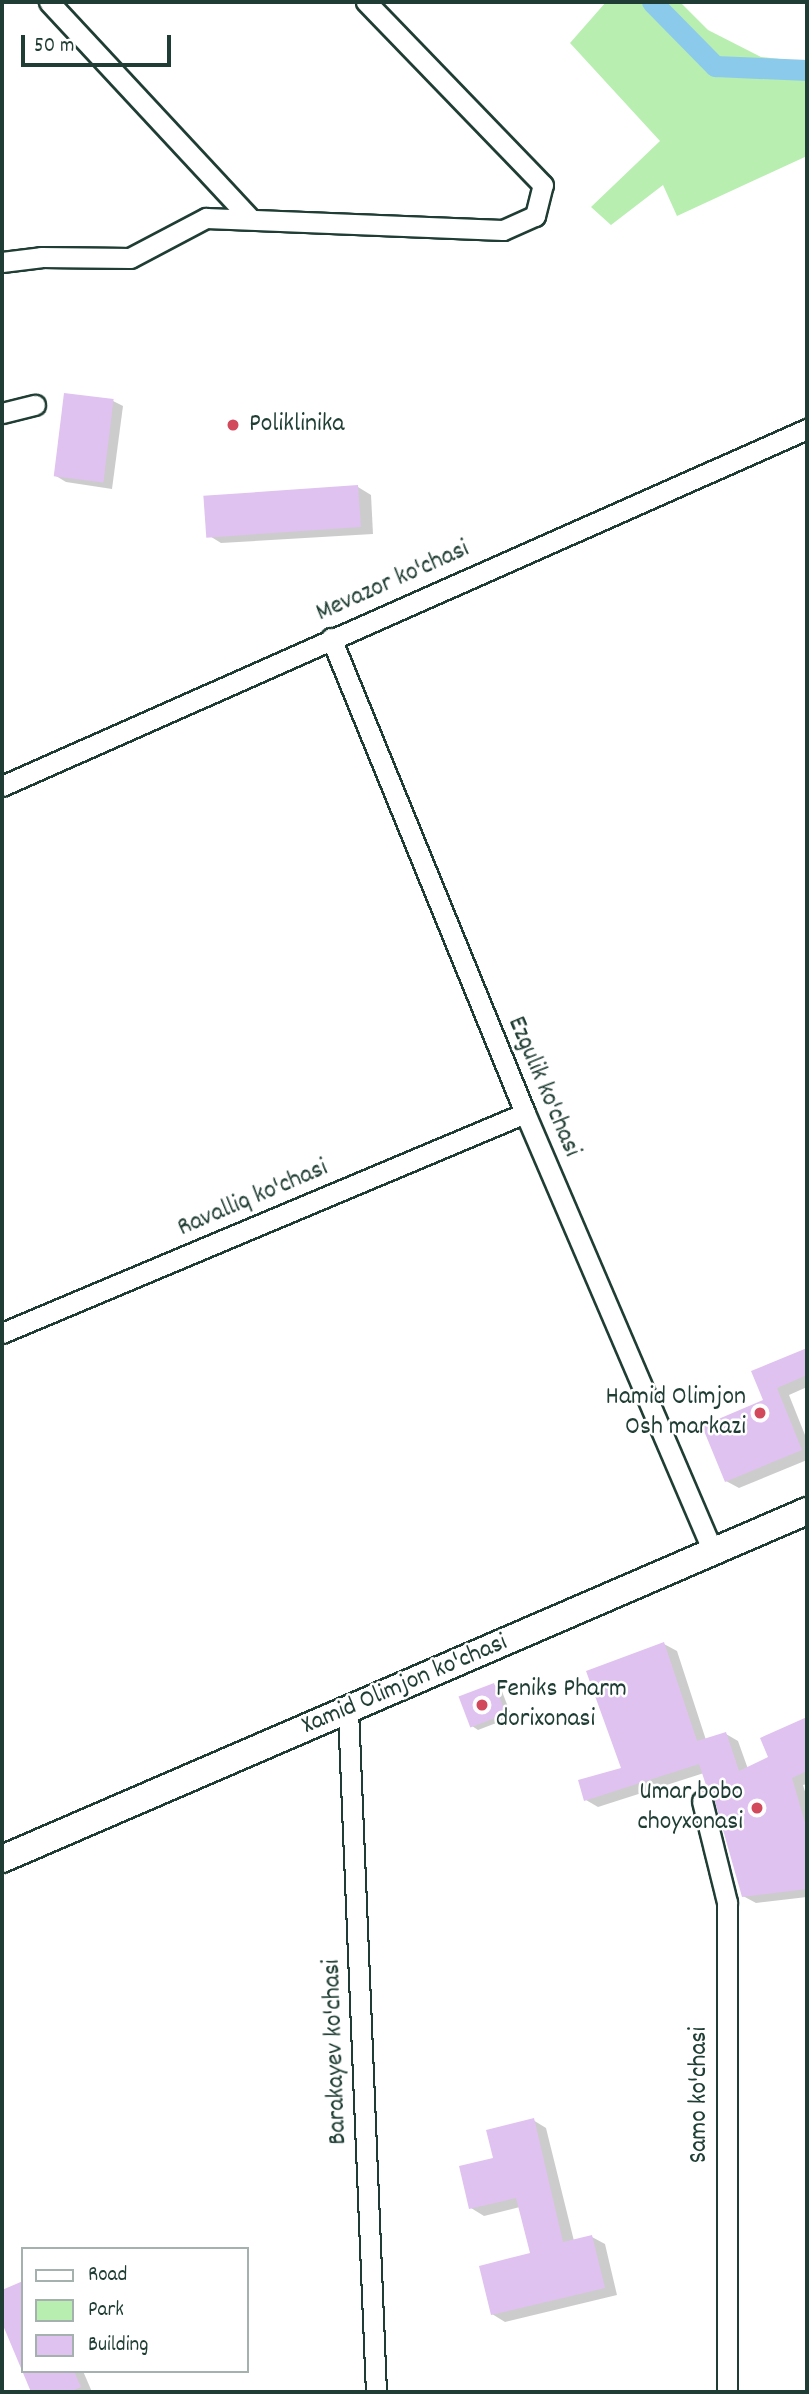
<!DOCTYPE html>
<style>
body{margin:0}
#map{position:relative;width:809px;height:2394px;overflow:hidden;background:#fff;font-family:Dekko,sans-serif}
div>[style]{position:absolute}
.green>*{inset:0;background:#b8eeb0}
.shadow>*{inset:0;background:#0003}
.canal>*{height:21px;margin:-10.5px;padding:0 10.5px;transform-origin:10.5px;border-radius:10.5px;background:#8ccaec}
.building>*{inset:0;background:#e0c2f0;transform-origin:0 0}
.roads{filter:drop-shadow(2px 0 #1f3d34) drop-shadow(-2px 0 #1f3d34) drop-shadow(0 2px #1f3d34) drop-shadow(0 -2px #1f3d34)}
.minor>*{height:19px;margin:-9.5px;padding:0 9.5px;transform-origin:9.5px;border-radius:9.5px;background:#fff}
.secondary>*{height:26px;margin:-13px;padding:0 13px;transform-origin:13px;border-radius:13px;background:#fff}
.dots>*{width:19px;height:19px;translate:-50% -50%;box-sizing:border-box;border:4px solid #fff;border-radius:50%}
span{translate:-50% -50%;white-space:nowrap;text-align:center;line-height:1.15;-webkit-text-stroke:5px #fff;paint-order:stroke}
.poi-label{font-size:26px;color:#1f3d34}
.left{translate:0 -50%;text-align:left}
.right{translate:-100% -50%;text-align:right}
.street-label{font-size:26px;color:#1f3d34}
.frame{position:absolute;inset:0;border:4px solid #1f3d34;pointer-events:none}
.legend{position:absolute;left:21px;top:2247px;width:228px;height:126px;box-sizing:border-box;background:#fff;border:2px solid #a5b1ae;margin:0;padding:9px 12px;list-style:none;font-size:21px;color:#1f3d34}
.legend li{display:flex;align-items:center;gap:14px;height:35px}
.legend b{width:35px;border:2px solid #a5b1ae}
.scale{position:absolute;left:21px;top:35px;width:150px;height:32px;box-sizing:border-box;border:4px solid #1f3d34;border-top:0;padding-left:9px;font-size:21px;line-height:24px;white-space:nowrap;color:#1f3d34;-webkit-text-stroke:5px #fff;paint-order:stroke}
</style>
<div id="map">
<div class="green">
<i style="clip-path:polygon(606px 2px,680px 2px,708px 30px,761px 57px,807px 62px,807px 156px,677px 216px,663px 185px,611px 225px,591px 207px,660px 141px,570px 43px)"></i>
</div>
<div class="shadow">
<i style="clip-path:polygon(113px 401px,123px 406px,112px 489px,66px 482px,56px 476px)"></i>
<i style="clip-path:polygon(358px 487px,371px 495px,373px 534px,221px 543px,208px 535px)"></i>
<i style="clip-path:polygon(807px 1350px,807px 1387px,789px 1395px,807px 1440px,807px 1460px,739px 1488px,726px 1481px,766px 1401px,753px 1372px)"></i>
<i style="clip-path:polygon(664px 1644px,677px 1651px,706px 1740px,726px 1734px,738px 1741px,748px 1769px,771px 1758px,762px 1739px,807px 1719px,807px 1784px,803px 1785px,807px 1798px,807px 1897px,756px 1903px,743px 1896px,715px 1797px,704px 1773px,598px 1807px,586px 1800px,623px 1769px)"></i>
<i style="clip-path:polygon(494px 1685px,501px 1689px,512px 1717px,478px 1730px,472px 1726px)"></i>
<i style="clip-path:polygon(533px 2120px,546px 2128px,574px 2241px,592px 2237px,605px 2244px,617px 2295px,505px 2322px,492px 2314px,532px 2255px,520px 2207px,484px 2216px,471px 2208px,495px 2160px)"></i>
<i style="clip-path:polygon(24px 2371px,83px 2371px,92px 2392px,33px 2392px)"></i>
</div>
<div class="canal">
<i style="left:652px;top:2px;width:90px;rotate:45.5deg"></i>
<i style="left:715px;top:66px;width:92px;rotate:2.5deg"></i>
</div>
<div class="building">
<i style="left:64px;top:393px;width:50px;height:84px;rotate:7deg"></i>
<i style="left:358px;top:485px;width:42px;height:155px;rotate:86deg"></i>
<i style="clip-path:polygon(807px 1348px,807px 1375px,777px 1388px,802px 1450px,725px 1482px,702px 1426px,763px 1400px,751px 1371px)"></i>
<i style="clip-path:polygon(664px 1642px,697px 1741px,726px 1732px,739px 1771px,768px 1757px,760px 1738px,807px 1717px,807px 1771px,792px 1778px,807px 1830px,807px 1889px,742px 1897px,714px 1798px,708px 1791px,699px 1764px,584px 1801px,578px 1780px,621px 1768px,586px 1671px)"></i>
<i style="left:494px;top:1683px;width:33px;height:38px;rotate:69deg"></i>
<i style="clip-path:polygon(534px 2118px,563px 2242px,592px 2235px,605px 2288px,491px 2315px,479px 2266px,530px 2253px,516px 2198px,469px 2209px,459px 2166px,493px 2158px,486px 2130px)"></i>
<i style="clip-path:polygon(23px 2281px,23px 2371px,74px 2371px,81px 2387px,70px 2392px,31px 2392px,2px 2323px,2px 2290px)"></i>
</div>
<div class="roads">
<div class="minor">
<i style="left:49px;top:2px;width:296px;rotate:47.1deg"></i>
<i style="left:2px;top:262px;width:39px;rotate:-7deg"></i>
<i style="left:41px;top:257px;width:89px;rotate:0.6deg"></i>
<i style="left:130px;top:258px;width:86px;rotate:-27.8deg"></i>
<i style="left:206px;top:218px;width:297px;rotate:2.3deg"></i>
<i style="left:503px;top:230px;width:35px;rotate:-24deg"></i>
<i style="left:535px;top:216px;width:32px;rotate:-76deg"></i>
<i style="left:543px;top:185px;width:255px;rotate:-134deg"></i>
<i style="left:2px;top:413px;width:34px;rotate:-14deg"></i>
<i style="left:331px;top:638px;width:513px;rotate:67.78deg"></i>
<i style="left:525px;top:1113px;width:479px;rotate:66.8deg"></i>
<i style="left:2px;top:786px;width:881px;rotate:-23.92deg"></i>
<i style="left:2px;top:1333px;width:567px;rotate:-22.81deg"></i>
<i style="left:348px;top:1710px;width:683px;rotate:87.65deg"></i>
<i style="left:702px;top:1801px;width:104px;rotate:76.1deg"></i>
<i style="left:727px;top:1902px;width:490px;rotate:90deg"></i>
</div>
<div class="secondary">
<i style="left:2px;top:1859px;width:877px;rotate:-23.38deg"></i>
</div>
</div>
<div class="dots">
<i style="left:233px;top:425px;background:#d1495b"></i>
<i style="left:760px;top:1413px;background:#d1495b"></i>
<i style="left:482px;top:1705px;background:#d1495b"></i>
<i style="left:757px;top:1808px;background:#d1495b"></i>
</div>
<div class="poi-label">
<span class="left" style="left:249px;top:425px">Poliklinika</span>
<span class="right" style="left:746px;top:1413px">Hamid Olimjon<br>Osh markazi</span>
<span class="left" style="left:496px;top:1705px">Feniks Pharm<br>dorixonasi</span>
<span class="right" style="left:743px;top:1808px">Umar bobo<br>choyxonasi</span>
</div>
<div class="street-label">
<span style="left:393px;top:582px;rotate:-24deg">Mevazor ko'chasi</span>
<span style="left:543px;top:1087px;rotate:67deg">Ezgulik ko'chasi</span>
<span style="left:253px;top:1199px;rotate:-23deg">Ravalliq ko'chasi</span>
<span style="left:405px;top:1685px;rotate:-23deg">Xamid Olimjon ko'chasi</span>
<span style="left:336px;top:2052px;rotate:-92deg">Barakayev ko'chasi</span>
<span style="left:700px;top:2095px;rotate:-90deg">Samo ko'chasi</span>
</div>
<div class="frame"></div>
<ul class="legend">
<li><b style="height:9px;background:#fff"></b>Road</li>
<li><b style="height:19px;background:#b8eeb0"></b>Park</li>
<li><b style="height:19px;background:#e0c2f0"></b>Building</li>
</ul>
<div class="scale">50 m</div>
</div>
